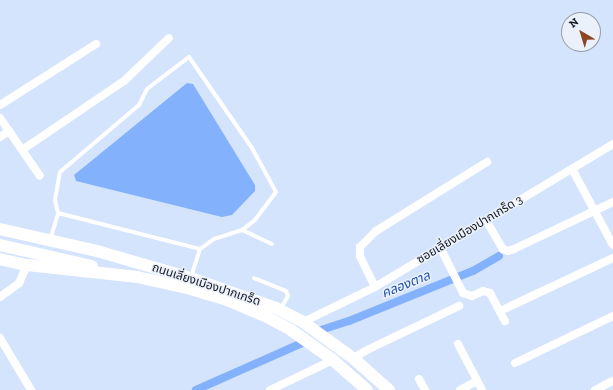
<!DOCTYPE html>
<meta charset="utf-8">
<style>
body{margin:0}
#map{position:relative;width:613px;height:390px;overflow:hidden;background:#d5e4fd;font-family:"Zilla Slab","Noto Sans Thai",serif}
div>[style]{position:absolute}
.water>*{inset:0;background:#84b1fb}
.canal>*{height:8px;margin:-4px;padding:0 4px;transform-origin:4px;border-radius:4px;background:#84b1fb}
.service>*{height:4px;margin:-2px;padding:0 2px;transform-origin:2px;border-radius:2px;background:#fff}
.minor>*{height:8px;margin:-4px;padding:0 4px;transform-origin:4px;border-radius:4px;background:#fff}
.secondary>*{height:12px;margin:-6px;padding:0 6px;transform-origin:6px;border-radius:6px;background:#fff}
span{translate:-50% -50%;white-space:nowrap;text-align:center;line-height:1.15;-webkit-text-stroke:3px #ebf1fb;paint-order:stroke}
.street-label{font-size:12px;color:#141921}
.water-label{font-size:13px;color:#1f51a7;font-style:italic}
.north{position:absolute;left:561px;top:12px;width:40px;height:40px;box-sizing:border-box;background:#ebf1fb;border:1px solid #959ba4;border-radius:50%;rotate:322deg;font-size:11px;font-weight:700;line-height:16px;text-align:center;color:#141921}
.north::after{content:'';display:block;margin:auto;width:14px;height:18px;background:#8d4622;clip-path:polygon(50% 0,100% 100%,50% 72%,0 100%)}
</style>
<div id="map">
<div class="water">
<i style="clip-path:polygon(187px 83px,193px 84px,255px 185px,255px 191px,232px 215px,222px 217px,76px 181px,74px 175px)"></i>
</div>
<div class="canal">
<i style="left:321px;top:330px;width:29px;rotate:-18deg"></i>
<i style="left:349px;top:321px;width:134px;rotate:-22deg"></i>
<i style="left:473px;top:271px;width:30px;rotate:-30deg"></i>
<i style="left:196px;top:390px;width:116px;rotate:-23.9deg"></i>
</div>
<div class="service">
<i style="left:58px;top:213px;width:146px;rotate:14.2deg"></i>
<i style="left:242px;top:230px;width:33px;rotate:25deg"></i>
<i style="left:50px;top:240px;width:28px;rotate:-73deg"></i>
<i style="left:58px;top:213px;width:13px;rotate:-103deg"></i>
<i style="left:55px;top:200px;width:28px;rotate:-80deg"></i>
<i style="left:60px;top:172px;width:104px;rotate:-40.3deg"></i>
<i style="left:139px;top:105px;width:18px;rotate:-63deg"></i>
<i style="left:147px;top:89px;width:53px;rotate:-37.3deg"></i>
<i style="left:189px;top:57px;width:111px;rotate:55.3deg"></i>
<i style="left:252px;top:148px;width:50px;rotate:61.4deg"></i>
<i style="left:276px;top:192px;width:35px;rotate:127deg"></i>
<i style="left:255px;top:220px;width:16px;rotate:142deg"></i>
<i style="left:242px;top:230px;width:29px;rotate:162deg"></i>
<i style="left:214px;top:239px;width:17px;rotate:144deg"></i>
<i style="left:200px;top:249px;width:29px;rotate:108deg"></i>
<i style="left:254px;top:278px;width:35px;rotate:22deg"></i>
<i style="left:286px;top:291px;width:5px;rotate:68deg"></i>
<i style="left:288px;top:296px;width:14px;rotate:120deg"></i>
</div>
<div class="minor">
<i style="left:0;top:105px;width:114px;rotate:-32.4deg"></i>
<i style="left:0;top:118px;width:70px;rotate:55.4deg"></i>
<i style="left:0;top:137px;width:11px;rotate:-34deg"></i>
<i style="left:22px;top:150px;width:123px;rotate:-34.1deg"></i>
<i style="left:124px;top:81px;width:62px;rotate:-43.7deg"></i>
<i style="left:572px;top:169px;width:86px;rotate:61.7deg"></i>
<i style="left:486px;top:220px;width:34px;rotate:60deg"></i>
<i style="left:503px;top:249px;width:5px;rotate:22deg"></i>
<i style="left:508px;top:251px;width:6px;rotate:-18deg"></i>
<i style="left:514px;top:249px;width:110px;rotate:-25.4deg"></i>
<i style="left:441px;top:249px;width:49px;rotate:63.4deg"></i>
<i style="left:463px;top:293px;width:9px;rotate:18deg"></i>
<i style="left:472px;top:296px;width:12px;rotate:-24deg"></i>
<i style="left:483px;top:291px;width:7px;rotate:16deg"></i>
<i style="left:490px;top:293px;width:32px;rotate:62deg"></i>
<i style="left:375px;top:287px;width:34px;rotate:-116deg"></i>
<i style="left:360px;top:256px;width:9px;rotate:-90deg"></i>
<i style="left:360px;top:247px;width:23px;rotate:-45deg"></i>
<i style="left:376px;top:231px;width:131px;rotate:-31.9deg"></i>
<i style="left:0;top:297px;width:24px;rotate:-36deg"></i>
<i style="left:19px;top:283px;width:20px;rotate:-66deg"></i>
<i style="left:500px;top:311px;width:125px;rotate:-25.1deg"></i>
<i style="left:303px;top:322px;width:80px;rotate:-25.9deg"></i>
<i style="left:375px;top:287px;width:278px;rotate:-31deg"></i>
<i style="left:0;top:338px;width:61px;rotate:59.2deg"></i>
<i style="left:458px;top:344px;width:52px;rotate:62.4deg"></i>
<i style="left:353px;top:358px;width:18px;rotate:-29deg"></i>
<i style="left:369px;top:349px;width:100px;rotate:-25.5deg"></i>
<i style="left:515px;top:363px;width:109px;rotate:-25.6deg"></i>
<i style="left:419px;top:379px;width:13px;rotate:61deg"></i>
<i style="left:270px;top:390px;width:70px;rotate:-25.5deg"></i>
<i style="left:460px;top:390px;width:19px;rotate:-28deg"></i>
<i style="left:595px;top:390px;width:20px;rotate:-27deg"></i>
</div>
<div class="secondary">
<i style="left:0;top:229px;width:99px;rotate:12.8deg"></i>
<i style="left:97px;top:251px;width:97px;rotate:16.2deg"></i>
<i style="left:190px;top:278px;width:91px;rotate:19.2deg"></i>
<i style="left:276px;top:308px;width:30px;rotate:27deg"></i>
<i style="left:303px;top:322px;width:62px;rotate:35.8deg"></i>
<i style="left:353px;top:358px;width:48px;rotate:41.6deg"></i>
<i style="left:0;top:245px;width:94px;rotate:12.9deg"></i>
<i style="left:0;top:259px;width:28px;rotate:13deg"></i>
<i style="left:27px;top:265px;width:111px;rotate:6.2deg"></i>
<i style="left:137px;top:277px;width:51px;rotate:12.4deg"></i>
<i style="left:187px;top:288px;width:42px;rotate:16.7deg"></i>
<i style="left:227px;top:300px;width:43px;rotate:23deg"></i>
<i style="left:267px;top:317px;width:27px;rotate:28deg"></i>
<i style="left:291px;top:330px;width:52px;rotate:35.5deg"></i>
<i style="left:333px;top:360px;width:45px;rotate:41.4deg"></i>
</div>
<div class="street-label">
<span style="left:470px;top:230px;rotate:-31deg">ซอยเลี่ยงเมืองปากเกร็ด 3</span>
<span style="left:206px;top:285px;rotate:18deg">ถนนเลี่ยงเมืองปากเกร็ด</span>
</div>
<div class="water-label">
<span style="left:406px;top:285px;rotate:-22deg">คลองตาล</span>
</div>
<div class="north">N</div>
</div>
